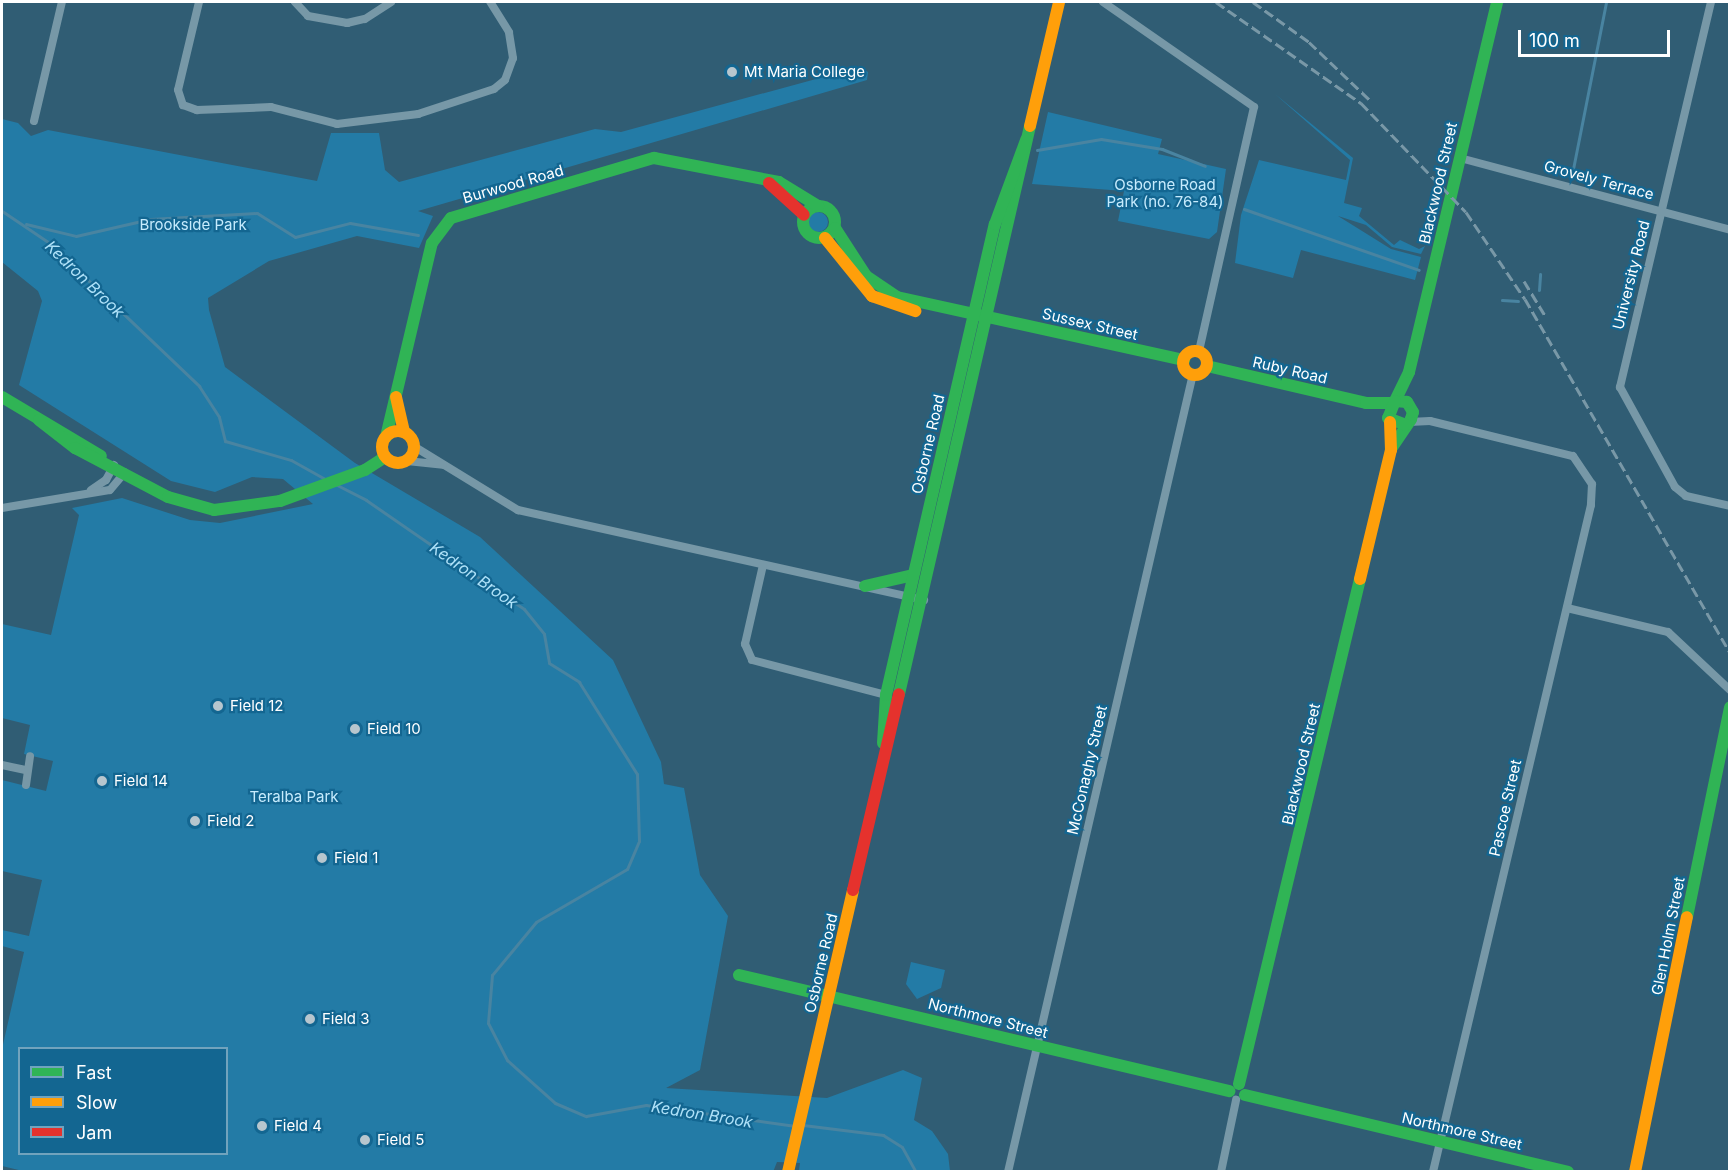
<!DOCTYPE html>
<style>
body{margin:0}
#map{position:relative;width:1731px;height:1173px;overflow:hidden;background:#305d74;font-family:Inter,sans-serif}
div>[style]{position:absolute}
.green>*{inset:0;background:#237ba6}
.round{border-radius:50%}
.stream>*{height:3px;margin:-1.5px;padding:0 1.5px;transform-origin:1.5px;border-radius:1.5px;background:#4984a1}
.street>*{height:8px;margin:-4px;padding:0 4px;transform-origin:4px;border-radius:4px;background:#7798a7}
.fast>*{height:12px;margin:-6px;padding:0 6px;transform-origin:6px;border-radius:6px;background:#30b455}
.fast>.ring{margin:-6px;padding:0;box-sizing:content-box;background:none;border:12px solid #30b455;border-radius:50%}
.slow>*{height:12px;margin:-6px;padding:0 6px;transform-origin:6px;border-radius:6px;background:#ff9f0a}
.slow>.ring{margin:-6px;padding:0;box-sizing:content-box;background:none;border:12px solid #ff9f0a;border-radius:50%}
.jam>*{height:12px;margin:-6px;padding:0 6px;transform-origin:6px;border-radius:6px;background:#e5322d}
.rail>*{height:3px;margin-top:-1.5px;transform-origin:0;background:repeating-linear-gradient(90deg,#7998a7 0 10px,transparent 0 14.5px)}
.dots>*{width:16px;height:16px;translate:-50% -50%;box-sizing:border-box;border:3px solid #136691;border-radius:50%}
span{translate:-50% -50%;white-space:nowrap;text-align:center;line-height:1.15;-webkit-text-stroke:4.5px #136691;paint-order:stroke}
.poi-label{font-size:15px;color:#fff}
.left{translate:0 -50%;text-align:left}
.street-label{font-size:15px;color:#fff}
.park-label{font-size:15px;color:#c6ebfd}
.water-label{font-size:16px;color:#afe2f9;font-style:italic}
.frame{position:absolute;inset:0;border:3px solid #fff;pointer-events:none}
.legend{position:absolute;left:18px;top:1047px;width:210px;height:108px;box-sizing:border-box;background:#136691;border:2px solid #71a3bd;margin:0;padding:8px 10px;list-style:none;font-size:18px;color:#fff}
.legend li{display:flex;align-items:center;gap:12px;height:30px}
.legend b{width:30px;border:2px solid #71a3bd}
.scale{position:absolute;left:1518px;top:30px;width:152px;height:27px;box-sizing:border-box;border:3px solid #fff;border-top:0;padding-left:8px;font-size:18px;line-height:21px;white-space:nowrap;color:#fff;-webkit-text-stroke:4px #136691;paint-order:stroke}
</style>
<div id="map">
<div class="green">
<i style="clip-path:polygon(evenodd,860px 67px,868px 72px,867px 80px,418px 211px,433px 216px,419px 248px,357px 236px,269px 261px,208px 298px,209px 310px,225px 367px,355px 463px,480px 537px,613px 660px,661px 762px,664px 784px,684px 788px,700px 875px,728px 916px,700px 1070px,666px 1088px,827px 1098px,903px 1070px,922px 1078px,914px 1120px,932px 1131px,948px 1154px,950px 1171px,799px 1171px,800px 1163px,777px 1162px,773px 1172px,27px 1172px,2px 1166px,2px 1049px,24px 952px,2px 946px,2px 930px,29px 936px,42px 880px,2px 871px,2px 780px,46px 791px,53px 761px,24px 754px,30px 725px,2px 718px,2px 624px,51px 635px,79px 515px,72px 508px,122px 498px,190px 520px,220px 523px,313px 504px,283px 479px,252px 477px,215px 492px,171px 481px,19px 385px,42px 301px,38px 291px,2px 262px,2px 119px,18px 123px,31px 136px,48px 130px,317px 181px,331px 133px,379px 133px,385px 170px,399px 182px,595px 129px,621px 132px,860px 67px,20px 1048px,226px 1048px,226px 1154px,20px 1154px,20px 1048px)"></i>
<i style="clip-path:polygon(1275px 94px,1353px 158px,1344px 203px,1362px 208px,1359px 216px,1394px 245px,1400px 240px,1419px 249px,1425px 246px,1421px 254px,1392px 247px,1366px 225px,1338px 216px,1391px 249px,1421px 257px,1415px 280px,1301px 250px,1293px 278px,1235px 263px,1241px 215px,1259px 160px,1346px 180px,1350px 160px)"></i>
<i style="clip-path:polygon(1048px 112px,1162px 139px,1158px 154px,1226px 169px,1217px 232px,1209px 239px,1118px 221px,1124px 191px,1032px 184px)"></i>
<i class="round" style="left:808px;top:212px;width:20px;height:20px"></i>
<i style="clip-path:polygon(911px 962px,945px 970px,941px 988px,917px 999px,906px 984px)"></i>
</div>
<div class="stream">
<i style="left:1037px;top:150px;width:65px;rotate:-9.8deg"></i>
<i style="left:1101px;top:139px;width:62px;rotate:9.3deg"></i>
<i style="left:1162px;top:149px;width:46px;rotate:21.6deg"></i>
<i style="left:1573px;top:169px;width:170px;rotate:-78.8deg"></i>
<i style="left:1244px;top:209px;width:185px;rotate:19.2deg"></i>
<i style="left:2px;top:211px;width:55px;rotate:34deg"></i>
<i style="left:48px;top:242px;width:209px;rotate:43.6deg"></i>
<i style="left:199px;top:386px;width:37px;rotate:57deg"></i>
<i style="left:219px;top:417px;width:25px;rotate:76deg"></i>
<i style="left:225px;top:441px;width:69px;rotate:16.1deg"></i>
<i style="left:291px;top:460px;width:41px;rotate:29.1deg"></i>
<i style="left:26px;top:224px;width:51px;rotate:13.5deg"></i>
<i style="left:76px;top:236px;width:76px;rotate:-12.9deg"></i>
<i style="left:150px;top:219px;width:107px;rotate:-3.2deg"></i>
<i style="left:257px;top:213px;width:45px;rotate:32.3deg"></i>
<i style="left:295px;top:237px;width:57px;rotate:-14.3deg"></i>
<i style="left:350px;top:223px;width:69px;rotate:10deg"></i>
<i style="left:1539px;top:290px;width:16px;rotate:-86deg"></i>
<i style="left:1502px;top:300px;width:16px;rotate:4deg"></i>
<i style="left:335px;top:484px;width:35px;rotate:27deg"></i>
<i style="left:366px;top:500px;width:192px;rotate:34.6deg"></i>
<i style="left:524px;top:609px;width:32px;rotate:51deg"></i>
<i style="left:544px;top:634px;width:29px;rotate:80deg"></i>
<i style="left:549px;top:663px;width:36px;rotate:32deg"></i>
<i style="left:579px;top:682px;width:109px;rotate:57.8deg"></i>
<i style="left:637px;top:774px;width:67px;rotate:88.3deg"></i>
<i style="left:639px;top:841px;width:30px;rotate:113deg"></i>
<i style="left:627px;top:869px;width:105px;rotate:149.8deg"></i>
<i style="left:536px;top:922px;width:69px;rotate:129.7deg"></i>
<i style="left:492px;top:975px;width:48px;rotate:94.8deg"></i>
<i style="left:488px;top:1023px;width:42px;rotate:62.8deg"></i>
<i style="left:507px;top:1060px;width:64px;rotate:41.9deg"></i>
<i style="left:555px;top:1103px;width:34px;rotate:23deg"></i>
<i style="left:586px;top:1116px;width:61px;rotate:-10.4deg"></i>
<i style="left:646px;top:1105px;width:151px;rotate:8deg"></i>
<i style="left:803px;top:1125px;width:81px;rotate:7.1deg"></i>
<i style="left:883px;top:1135px;width:22px;rotate:32deg"></i>
<i style="left:902px;top:1147px;width:29px;rotate:61deg"></i>
</div>
<div class="street">
<i style="left:199px;top:2px;width:90px;rotate:103.4deg"></i>
<i style="left:178px;top:90px;width:16px;rotate:72deg"></i>
<i style="left:183px;top:105px;width:15px;rotate:20deg"></i>
<i style="left:197px;top:110px;width:74px;rotate:-2.3deg"></i>
<i style="left:271px;top:107px;width:68px;rotate:14.4deg"></i>
<i style="left:337px;top:124px;width:82px;rotate:-7deg"></i>
<i style="left:418px;top:114px;width:80px;rotate:-18.2deg"></i>
<i style="left:494px;top:89px;width:14px;rotate:-39deg"></i>
<i style="left:505px;top:80px;width:23px;rotate:-70deg"></i>
<i style="left:513px;top:58px;width:26px;rotate:-99deg"></i>
<i style="left:509px;top:32px;width:36px;rotate:-122deg"></i>
<i style="left:295px;top:2px;width:19px;rotate:47deg"></i>
<i style="left:308px;top:16px;width:40px;rotate:10deg"></i>
<i style="left:347px;top:23px;width:18px;rotate:-13deg"></i>
<i style="left:365px;top:19px;width:31px;rotate:-33deg"></i>
<i style="left:1103px;top:2px;width:184px;rotate:34.8deg"></i>
<i style="left:1254px;top:107px;width:250px;rotate:102.7deg"></i>
<i style="left:1711px;top:2px;width:396px;rotate:103.3deg"></i>
<i style="left:1620px;top:387px;width:114px;rotate:61.2deg"></i>
<i style="left:1675px;top:487px;width:14px;rotate:39deg"></i>
<i style="left:1686px;top:496px;width:45px;rotate:12.8deg"></i>
<i style="left:34px;top:121px;width:122px;rotate:-76.8deg"></i>
<i style="left:1460px;top:158px;width:279px;rotate:14.9deg"></i>
<i style="left:1409px;top:422px;width:21px;rotate:-3deg"></i>
<i style="left:1430px;top:421px;width:147px;rotate:13.8deg"></i>
<i style="left:1573px;top:456px;width:34px;rotate:56deg"></i>
<i style="left:1592px;top:484px;width:21px;rotate:93deg"></i>
<i style="left:1591px;top:505px;width:685px;rotate:103.33deg"></i>
<i style="left:415px;top:447px;width:121px;rotate:31.5deg"></i>
<i style="left:518px;top:510px;width:416px;rotate:12.5deg"></i>
<i style="left:407px;top:461px;width:36px;rotate:6deg"></i>
<i style="left:91px;top:490px;width:18px;rotate:-34deg"></i>
<i style="left:106px;top:480px;width:17px;rotate:-62deg"></i>
<i style="left:2px;top:508px;width:109px;rotate:-9.5deg"></i>
<i style="left:110px;top:490px;width:23px;rotate:-50deg"></i>
<i style="left:763px;top:565px;width:81px;rotate:102.8deg"></i>
<i style="left:745px;top:644px;width:17px;rotate:66deg"></i>
<i style="left:752px;top:660px;width:138px;rotate:14.6deg"></i>
<i style="left:1567px;top:608px;width:104px;rotate:13.4deg"></i>
<i style="left:1668px;top:632px;width:85px;rotate:43.1deg"></i>
<i style="left:2px;top:765px;width:24px;rotate:12deg"></i>
<i style="left:26px;top:785px;width:29px;rotate:-82deg"></i>
<i style="left:1008px;top:1172px;width:819px;rotate:-76.95deg"></i>
<i style="left:1221px;top:1172px;width:74px;rotate:-78.2deg"></i>
</div>
<div class="fast">
<i class="ring" style="left:803px;top:206px;width:20px;height:20px"></i>
<i style="left:835px;top:228px;width:57px;rotate:57.1deg"></i>
<i style="left:866px;top:276px;width:37px;rotate:34deg"></i>
<i style="left:897px;top:297px;width:294px;rotate:12.4deg"></i>
<i style="left:1207px;top:366px;width:163px;rotate:13.1deg"></i>
<i style="left:1366px;top:403px;width:26px"></i>
<i style="left:2px;top:397px;width:115px;rotate:30.8deg"></i>
<i style="left:1395px;top:401px;width:32px;rotate:-64deg"></i>
<i style="left:1409px;top:372px;width:380px;rotate:-76.6deg"></i>
<i style="left:39px;top:420px;width:46px;rotate:37.9deg"></i>
<i style="left:75px;top:448px;width:105px;rotate:27.8deg"></i>
<i style="left:168px;top:497px;width:48px;rotate:15.8deg"></i>
<i style="left:214px;top:510px;width:67px;rotate:-7.8deg"></i>
<i style="left:280px;top:501px;width:90px;rotate:-20deg"></i>
<i style="left:365px;top:470px;width:24px;rotate:-33deg"></i>
<i style="left:386px;top:437px;width:199px;rotate:-76.7deg"></i>
<i style="left:432px;top:243px;width:31px;rotate:-53deg"></i>
<i style="left:451px;top:218px;width:212px;rotate:-16.5deg"></i>
<i style="left:654px;top:158px;width:127px;rotate:10.9deg"></i>
<i style="left:779px;top:182px;width:46px;rotate:31.6deg"></i>
<i style="left:1391px;top:449px;width:36px;rotate:-56deg"></i>
<i style="left:1411px;top:419px;width:7px;rotate:-74deg"></i>
<i style="left:1413px;top:412px;width:12px;rotate:-121deg"></i>
<i style="left:1407px;top:402px;width:12px;rotate:-175deg"></i>
<i style="left:1395px;top:401px;width:18px;rotate:112deg"></i>
<i style="left:1388px;top:418px;width:19px;rotate:21deg"></i>
<i style="left:865px;top:586px;width:49px;rotate:-12.9deg"></i>
<i style="left:899px;top:694px;width:583px;rotate:-77.01deg"></i>
<i style="left:883px;top:743px;width:48px;rotate:-86.4deg"></i>
<i style="left:886px;top:695px;width:483px;rotate:-77deg"></i>
<i style="left:995px;top:224px;width:90px;rotate:-69.7deg"></i>
<i style="left:1687px;top:917px;width:214px;rotate:-78.4deg"></i>
<i style="left:739px;top:975px;width:504px;rotate:13.32deg"></i>
<i style="left:1239px;top:1084px;width:519px;rotate:-76.53deg"></i>
<i style="left:1245px;top:1095px;width:332px;rotate:13.4deg"></i>
</div>
<div class="slow">
<i style="left:1030px;top:126px;width:127px;rotate:-76.8deg"></i>
<i style="left:825px;top:238px;width:75px;rotate:51deg"></i>
<i style="left:872px;top:296px;width:46px;rotate:19.2deg"></i>
<i class="ring" style="left:1183px;top:351px;width:12px;height:12px"></i>
<i style="left:396px;top:397px;width:36px;rotate:77deg"></i>
<i class="ring" style="left:382px;top:431px;width:20px;height:20px"></i>
<i style="left:1360px;top:579px;width:133px;rotate:-76.5deg"></i>
<i style="left:1391px;top:450px;width:28px;rotate:-92deg"></i>
<i style="left:788px;top:1172px;width:289px;rotate:-77deg"></i>
<i style="left:1635px;top:1172px;width:260px;rotate:-78.5deg"></i>
</div>
<div class="jam">
<i style="left:769px;top:183px;width:47px;rotate:42.4deg"></i>
<i style="left:853px;top:890px;width:201px;rotate:-76.8deg"></i>
</div>
<div class="rail">
<i style="left:1216px;top:2px;width:177px;rotate:34.9deg"></i>
<i style="left:1361px;top:103px;width:151px;rotate:46.1deg"></i>
<i style="left:1466px;top:212px;width:105px;rotate:55.9deg"></i>
<i style="left:1525px;top:299px;width:409px;rotate:59.9deg"></i>
<i style="left:1253px;top:2px;width:69px;rotate:35.5deg"></i>
<i style="left:1309px;top:42px;width:86px;rotate:43.6deg"></i>
<i style="left:1524px;top:281px;width:42px;rotate:58.6deg"></i>
</div>
<div class="dots">
<i style="left:732px;top:72px;background:#b7c6ce"></i>
<i style="left:218px;top:706px;background:#b7c6ce"></i>
<i style="left:355px;top:729px;background:#b7c6ce"></i>
<i style="left:102px;top:781px;background:#b7c6ce"></i>
<i style="left:195px;top:821px;background:#b7c6ce"></i>
<i style="left:322px;top:858px;background:#b7c6ce"></i>
<i style="left:310px;top:1019px;background:#b7c6ce"></i>
<i style="left:262px;top:1126px;background:#b7c6ce"></i>
<i style="left:365px;top:1140px;background:#b7c6ce"></i>
</div>
<div class="poi-label">
<span class="left" style="left:744px;top:72px">Mt Maria College</span>
<span class="left" style="left:230px;top:706px">Field 12</span>
<span class="left" style="left:367px;top:729px">Field 10</span>
<span class="left" style="left:114px;top:781px">Field 14</span>
<span class="left" style="left:207px;top:821px">Field 2</span>
<span class="left" style="left:334px;top:858px">Field 1</span>
<span class="left" style="left:322px;top:1019px">Field 3</span>
<span class="left" style="left:274px;top:1126px">Field 4</span>
<span class="left" style="left:377px;top:1140px">Field 5</span>
</div>
<div class="street-label">
<span style="left:1599px;top:180px;rotate:15deg">Grovely Terrace</span>
<span style="left:1438px;top:183px;rotate:-77deg">Blackwood Street</span>
<span style="left:513px;top:184px;rotate:-16deg">Burwood Road</span>
<span style="left:1631px;top:275px;rotate:-76deg">University Road</span>
<span style="left:1090px;top:324px;rotate:13deg">Sussex Street</span>
<span style="left:1290px;top:370px;rotate:13deg">Ruby Road</span>
<span style="left:928px;top:444px;rotate:-77deg">Osborne Road</span>
<span style="left:1301px;top:764px;rotate:-77deg">Blackwood Street</span>
<span style="left:1087px;top:770px;rotate:-77deg">McConaghy Street</span>
<span style="left:1505px;top:808px;rotate:-77deg">Pascoe Street</span>
<span style="left:1668px;top:936px;rotate:-79deg">Glen Holm Street</span>
<span style="left:821px;top:963px;rotate:-77deg">Osborne Road</span>
<span style="left:988px;top:1018px;rotate:14deg">Northmore Street</span>
<span style="left:1462px;top:1131px;rotate:13deg">Northmore Street</span>
</div>
<div class="park-label">
<span style="left:1165px;top:193px">Osborne Road<br>Park (no. 76-84)</span>
<span style="left:193px;top:225px">Brookside Park</span>
<span style="left:294px;top:797px">Teralba Park</span>
</div>
<div class="water-label">
<span style="left:85px;top:279px;rotate:44deg">Kedron Brook</span>
<span style="left:474px;top:575px;rotate:35deg">Kedron Brook</span>
<span style="left:702px;top:1114px;rotate:9deg">Kedron Brook</span>
</div>
<div class="frame"></div>
<ul class="legend">
<li><b style="height:8px;background:#30b455"></b>Fast</li>
<li><b style="height:8px;background:#ff9f0a"></b>Slow</li>
<li><b style="height:8px;background:#e5322d"></b>Jam</li>
</ul>
<div class="scale">100 m</div>
</div>
